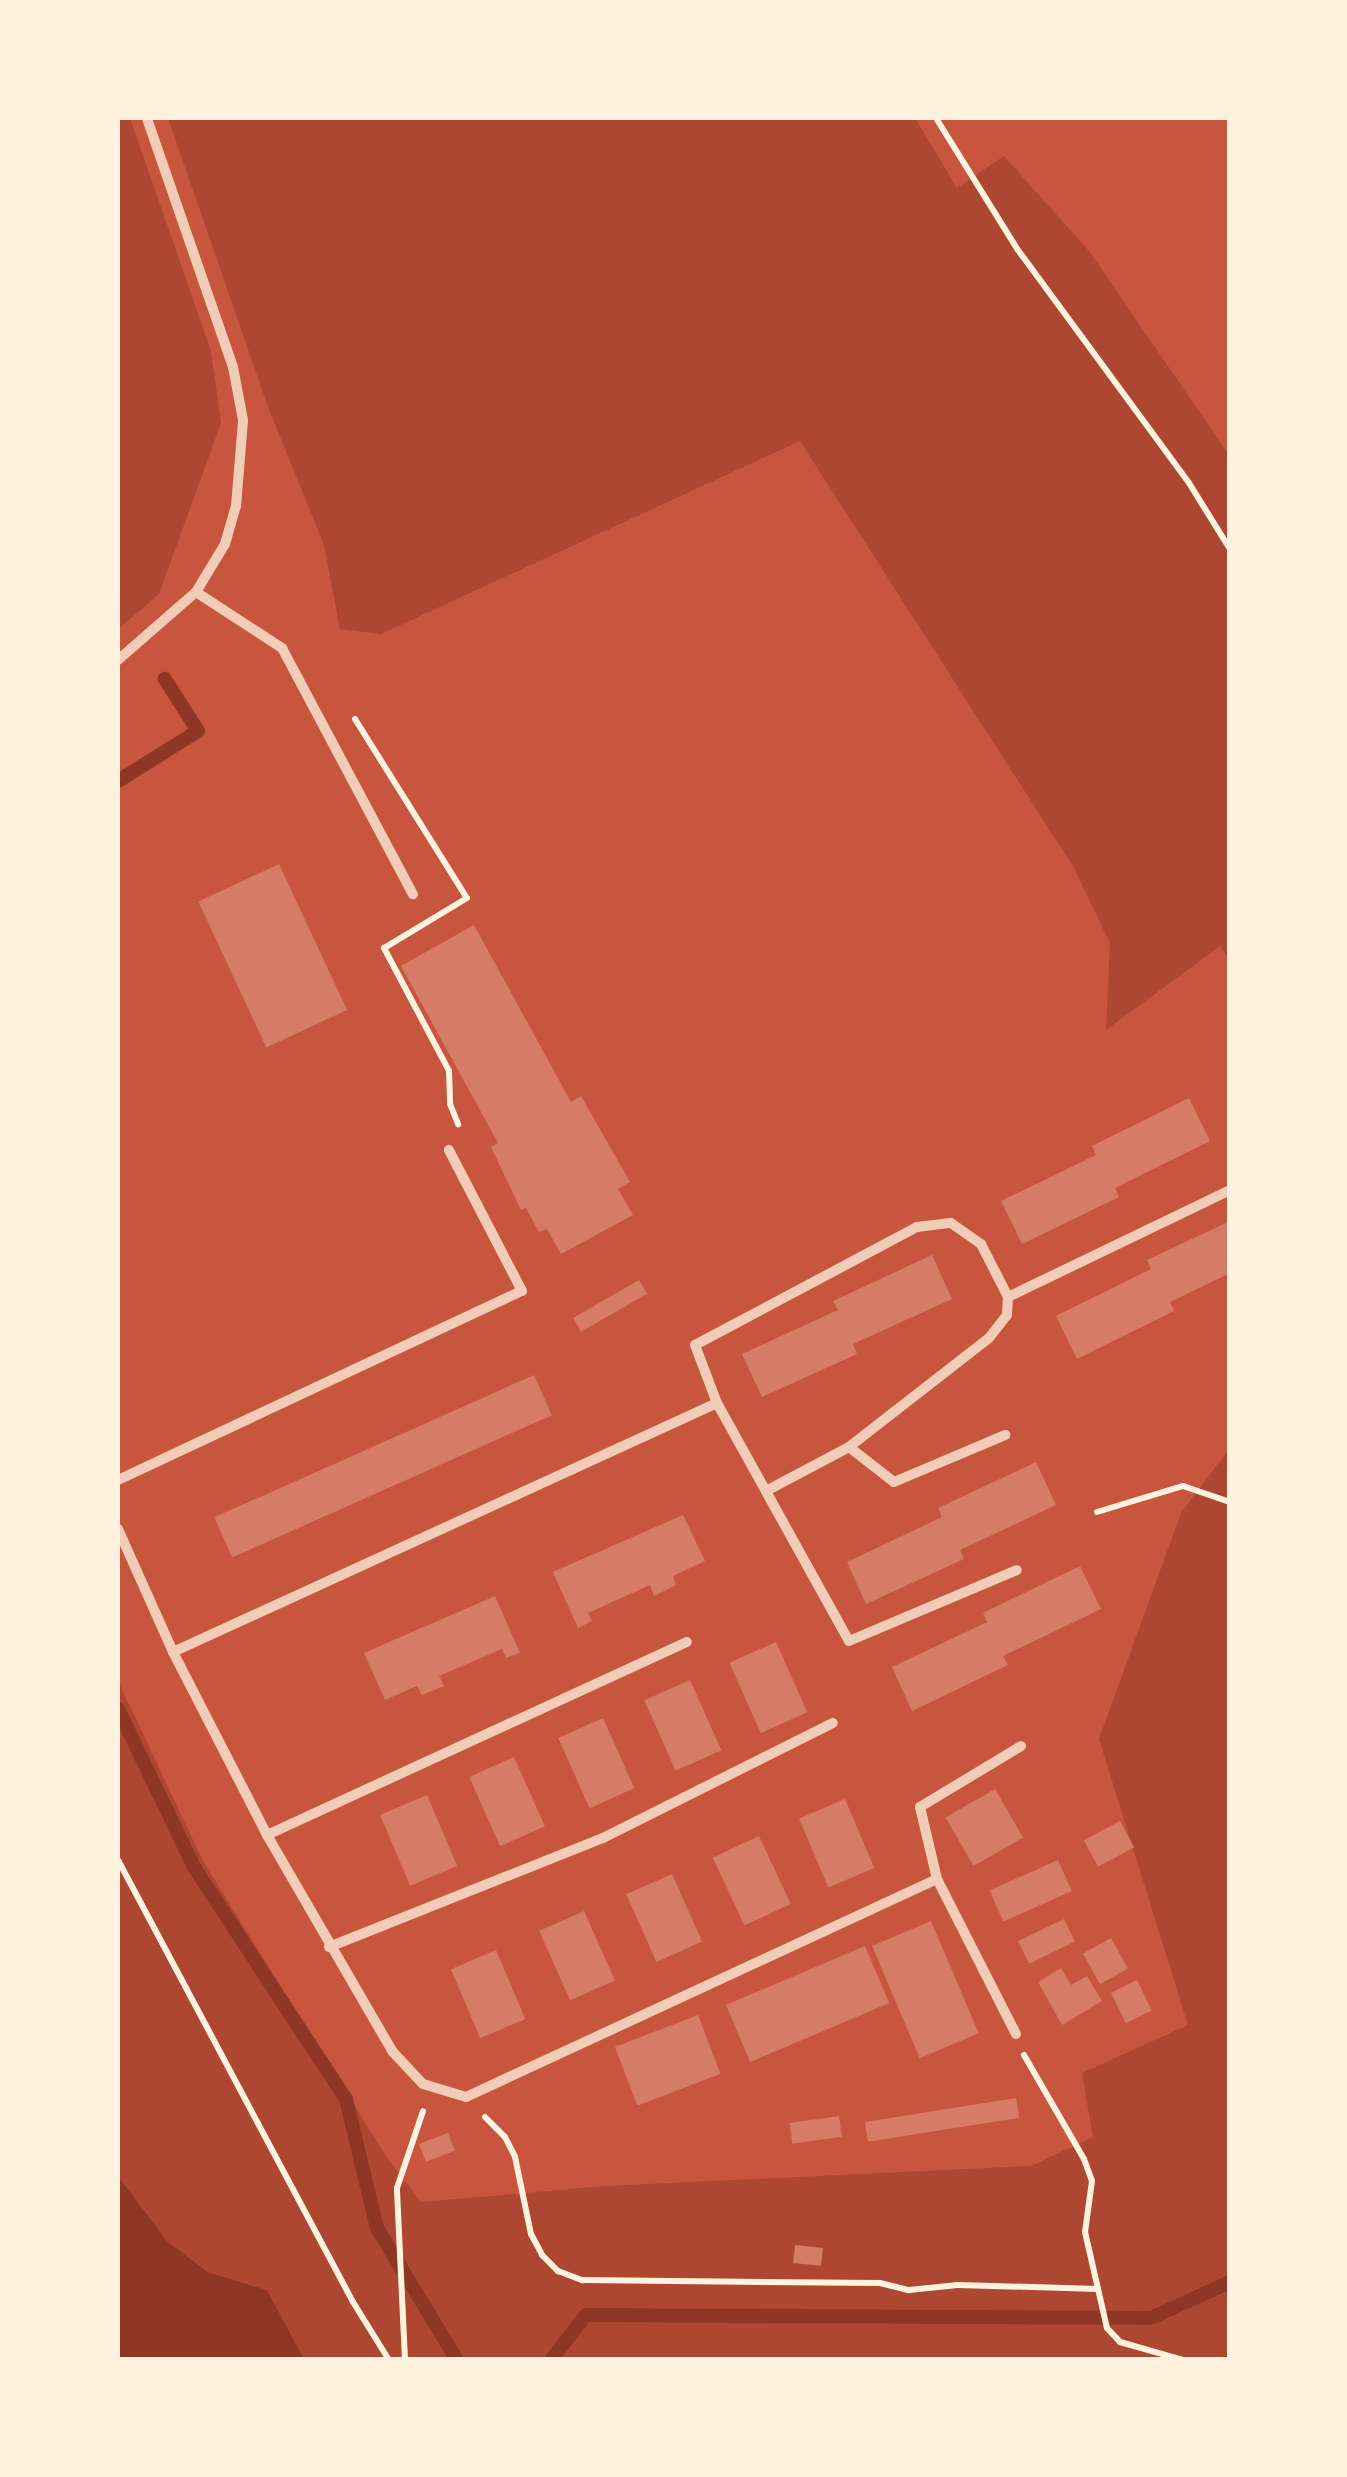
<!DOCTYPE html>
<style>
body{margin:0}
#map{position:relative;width:1347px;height:2477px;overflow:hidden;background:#c8553d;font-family:"Source Sans 3",sans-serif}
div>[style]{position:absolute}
.green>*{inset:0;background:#ae4732}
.water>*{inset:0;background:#8f3625}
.stream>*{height:14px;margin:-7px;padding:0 7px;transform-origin:7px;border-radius:7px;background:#8f3625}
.building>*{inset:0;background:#d67c66;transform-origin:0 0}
.path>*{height:6px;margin:-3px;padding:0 3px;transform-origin:3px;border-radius:3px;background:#fff3e0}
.minor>*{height:10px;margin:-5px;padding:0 5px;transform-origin:5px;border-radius:5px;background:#f1ccb7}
span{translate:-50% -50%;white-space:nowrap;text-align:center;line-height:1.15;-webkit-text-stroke:9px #fff3e0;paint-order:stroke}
.frame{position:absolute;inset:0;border:120px solid #fff3e0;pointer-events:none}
</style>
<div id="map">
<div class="green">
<i style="clip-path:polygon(118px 118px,130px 118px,211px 351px,221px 423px,159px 594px,118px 629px)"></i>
<i style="clip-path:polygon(168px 118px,915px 118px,957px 188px,1004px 156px,1089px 251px,1229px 455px,1229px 959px,1220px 946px,1106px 1030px,1110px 943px,1074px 868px,800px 441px,381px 634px,340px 629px,324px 545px,268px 407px)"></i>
<i style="clip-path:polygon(1229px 1449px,1229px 2359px,304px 2359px,267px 2290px,209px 2272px,167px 2241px,118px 2176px,118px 1681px,203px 1861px,385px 2155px,421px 2202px,606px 2186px,1031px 2166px,1093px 2137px,1082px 2073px,1188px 2025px,1099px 1739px,1181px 1513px)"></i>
</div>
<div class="water">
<i style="clip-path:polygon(118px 2176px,167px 2241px,208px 2272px,267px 2290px,304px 2359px,118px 2359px)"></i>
</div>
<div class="stream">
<i style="left:118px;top:781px;width:94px;rotate:-32deg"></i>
<i style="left:198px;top:731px;width:62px;rotate:-122.4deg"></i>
<i style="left:118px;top:1709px;width:175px;rotate:64.3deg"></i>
<i style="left:194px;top:1867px;width:277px;rotate:56.8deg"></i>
<i style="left:346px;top:2099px;width:133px;rotate:76.5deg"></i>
<i style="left:377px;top:2228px;width:154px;rotate:58.8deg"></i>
<i style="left:551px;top:2360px;width:57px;rotate:-52.1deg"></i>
<i style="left:586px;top:2315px;width:565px;rotate:0.3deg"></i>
<i style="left:1151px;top:2318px;width:87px;rotate:-24.5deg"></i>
</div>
<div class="building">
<i style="left:279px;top:864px;width:161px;height:89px;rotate:65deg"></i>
<i style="clip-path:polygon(474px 925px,571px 1102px,581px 1096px,630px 1182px,618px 1189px,633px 1215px,561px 1254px,547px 1229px,539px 1232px,526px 1208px,521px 1210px,491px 1147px,498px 1143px,401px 966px)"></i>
<i style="clip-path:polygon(1189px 1098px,1210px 1141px,1115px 1188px,1119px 1197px,1022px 1244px,1001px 1201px,1096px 1155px,1092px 1146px)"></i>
<i style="clip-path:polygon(1230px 1221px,1230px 1273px,1170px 1302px,1174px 1311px,1077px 1359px,1056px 1316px,1151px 1269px,1147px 1260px)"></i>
<i style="clip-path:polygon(932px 1255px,952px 1299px,853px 1344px,857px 1354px,762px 1397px,742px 1354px,838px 1310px,833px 1301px)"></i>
<i style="left:639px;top:1280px;width:16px;height:76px;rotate:60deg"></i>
<i style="left:534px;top:1375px;width:44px;height:350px;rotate:66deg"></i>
<i style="clip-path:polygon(1036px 1462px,1056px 1505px,960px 1550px,964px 1559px,866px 1604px,847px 1562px,942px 1517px,938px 1508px)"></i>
<i style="clip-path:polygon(683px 1515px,705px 1561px,673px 1576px,676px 1585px,654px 1596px,650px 1585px,588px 1613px,592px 1621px,578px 1628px,553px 1572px)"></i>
<i style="clip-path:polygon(1080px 1566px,1101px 1609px,1003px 1656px,1008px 1665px,912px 1711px,892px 1667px,987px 1622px,983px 1613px)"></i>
<i style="clip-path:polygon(495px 1596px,520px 1653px,506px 1658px,502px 1649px,439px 1676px,444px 1686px,422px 1695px,417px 1686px,385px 1700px,364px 1653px)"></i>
<i style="left:776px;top:1642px;width:77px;height:51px;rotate:66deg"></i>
<i style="left:690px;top:1680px;width:77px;height:50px;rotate:66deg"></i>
<i style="left:603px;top:1718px;width:77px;height:49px;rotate:66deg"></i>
<i style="left:514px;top:1757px;width:76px;height:49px;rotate:66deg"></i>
<i style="left:995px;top:1789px;width:56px;height:57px;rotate:60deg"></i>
<i style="left:427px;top:1795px;width:77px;height:51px;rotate:67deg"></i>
<i style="left:845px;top:1799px;width:75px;height:50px;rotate:67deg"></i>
<i style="left:1120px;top:1821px;width:30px;height:41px;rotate:62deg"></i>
<i style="left:759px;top:1836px;width:75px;height:51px;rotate:65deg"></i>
<i style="left:1058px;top:1860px;width:34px;height:75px;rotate:66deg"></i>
<i style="left:672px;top:1874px;width:74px;height:50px;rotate:66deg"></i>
<i style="left:584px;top:1911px;width:76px;height:49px;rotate:66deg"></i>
<i style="left:1064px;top:1919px;width:25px;height:51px;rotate:64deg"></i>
<i style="left:931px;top:1921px;width:122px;height:64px;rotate:67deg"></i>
<i style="left:1111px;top:1938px;width:35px;height:32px;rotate:61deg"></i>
<i style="left:865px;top:1946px;width:62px;height:151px;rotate:67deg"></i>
<i style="left:496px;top:1950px;width:75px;height:49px;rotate:67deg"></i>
<i style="clip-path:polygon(1061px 1968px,1071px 1985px,1087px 1976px,1102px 2001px,1062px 2025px,1038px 1982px)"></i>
<i style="left:1137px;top:1980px;width:34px;height:29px;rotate:64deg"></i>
<i style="left:698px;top:2015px;width:63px;height:89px;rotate:69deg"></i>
<i style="left:1016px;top:2098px;width:20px;height:153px;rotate:81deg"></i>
<i style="left:839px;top:2116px;width:21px;height:50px;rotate:82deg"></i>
<i style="left:448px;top:2133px;width:19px;height:31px;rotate:69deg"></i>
<i style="left:795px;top:2245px;width:28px;height:18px;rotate:6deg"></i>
</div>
<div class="path">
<i style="left:936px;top:118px;width:155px;rotate:58.2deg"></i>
<i style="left:1018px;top:250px;width:289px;rotate:53.7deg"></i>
<i style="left:1189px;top:483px;width:78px;rotate:58.2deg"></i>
<i style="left:355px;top:719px;width:211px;rotate:58deg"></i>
<i style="left:467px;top:898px;width:97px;rotate:148.9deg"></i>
<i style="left:384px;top:948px;width:139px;rotate:62.1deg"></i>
<i style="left:449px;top:1071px;width:33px;rotate:88deg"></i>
<i style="left:450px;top:1104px;width:22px;rotate:68deg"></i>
<i style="left:1097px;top:1512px;width:90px;rotate:-16.8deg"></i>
<i style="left:1183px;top:1486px;width:50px;rotate:18.8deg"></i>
<i style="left:118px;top:1860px;width:501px;rotate:62deg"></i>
<i style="left:353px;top:2302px;width:68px;rotate:58.2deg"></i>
<i style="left:1024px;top:2055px;width:120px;rotate:60deg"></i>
<i style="left:1084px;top:2159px;width:23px;rotate:70deg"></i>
<i style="left:1092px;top:2181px;width:51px;rotate:97.8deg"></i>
<i style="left:1085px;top:2232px;width:98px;rotate:77.1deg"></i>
<i style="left:1107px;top:2328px;width:19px;rotate:47deg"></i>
<i style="left:1120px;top:2342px;width:66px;rotate:15.9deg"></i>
<i style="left:485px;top:2117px;width:28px;rotate:45deg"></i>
<i style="left:505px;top:2137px;width:22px;rotate:63deg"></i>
<i style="left:515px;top:2157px;width:79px;rotate:78.3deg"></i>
<i style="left:531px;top:2234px;width:24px;rotate:62deg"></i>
<i style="left:542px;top:2255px;width:23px;rotate:45deg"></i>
<i style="left:558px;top:2271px;width:26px;rotate:21deg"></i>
<i style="left:582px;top:2280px;width:298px;rotate:0.6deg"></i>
<i style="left:880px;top:2283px;width:30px;rotate:14deg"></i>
<i style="left:909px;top:2290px;width:49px;rotate:-5.8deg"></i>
<i style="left:958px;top:2285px;width:140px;rotate:1.6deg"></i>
<i style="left:405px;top:2360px;width:172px;rotate:-92.7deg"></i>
<i style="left:397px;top:2188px;width:81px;rotate:-71.3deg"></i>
</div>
<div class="minor">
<i style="left:196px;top:592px;width:103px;rotate:33.1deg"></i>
<i style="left:282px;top:648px;width:279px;rotate:62deg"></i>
<i style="left:118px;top:660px;width:103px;rotate:-41.1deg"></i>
<i style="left:196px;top:592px;width:56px;rotate:-58.9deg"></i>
<i style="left:225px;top:544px;width:40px;rotate:-74deg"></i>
<i style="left:236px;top:506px;width:86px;rotate:-85.3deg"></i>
<i style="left:243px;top:420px;width:54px;rotate:-100.7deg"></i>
<i style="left:233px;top:367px;width:263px;rotate:-109.1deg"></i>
<i style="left:717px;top:1403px;width:272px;rotate:61deg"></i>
<i style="left:849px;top:1641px;width:182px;rotate:-22.9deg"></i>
<i style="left:849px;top:1447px;width:57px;rotate:37.9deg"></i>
<i style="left:894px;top:1482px;width:121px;rotate:-22.9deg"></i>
<i style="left:118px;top:1480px;width:446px;rotate:-25.1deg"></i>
<i style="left:522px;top:1291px;width:159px;rotate:-117.4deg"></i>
<i style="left:766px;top:1491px;width:94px;rotate:-27.9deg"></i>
<i style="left:849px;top:1447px;width:177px;rotate:-37.9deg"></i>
<i style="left:989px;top:1338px;width:29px;rotate:-52deg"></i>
<i style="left:1007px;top:1315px;width:18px;rotate:-87deg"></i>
<i style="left:118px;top:1529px;width:135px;rotate:65.9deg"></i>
<i style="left:173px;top:1652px;width:206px;rotate:62.8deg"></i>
<i style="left:267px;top:1835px;width:250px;rotate:59.9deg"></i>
<i style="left:392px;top:2051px;width:45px;rotate:46.8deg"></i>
<i style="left:423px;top:2084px;width:45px;rotate:16.8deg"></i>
<i style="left:466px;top:2097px;width:519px;rotate:-24.84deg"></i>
<i style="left:937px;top:1879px;width:174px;rotate:63deg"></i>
<i style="left:173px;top:1652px;width:598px;rotate:-24.59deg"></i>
<i style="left:717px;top:1403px;width:62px;rotate:-110.8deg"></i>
<i style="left:695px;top:1345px;width:251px;rotate:-28deg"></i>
<i style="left:917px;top:1227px;width:34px;rotate:-7deg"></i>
<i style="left:951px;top:1223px;width:37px;rotate:35deg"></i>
<i style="left:981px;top:1244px;width:59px;rotate:63deg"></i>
<i style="left:1008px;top:1297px;width:246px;rotate:-25.7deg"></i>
<i style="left:267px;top:1835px;width:462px;rotate:-24.7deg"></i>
<i style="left:937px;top:1879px;width:74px;rotate:-103.3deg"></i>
<i style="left:920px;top:1807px;width:118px;rotate:-31.1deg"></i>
<i style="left:329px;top:1947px;width:295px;rotate:-21.7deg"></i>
<i style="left:603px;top:1838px;width:257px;rotate:-26.6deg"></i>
</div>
<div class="frame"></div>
</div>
